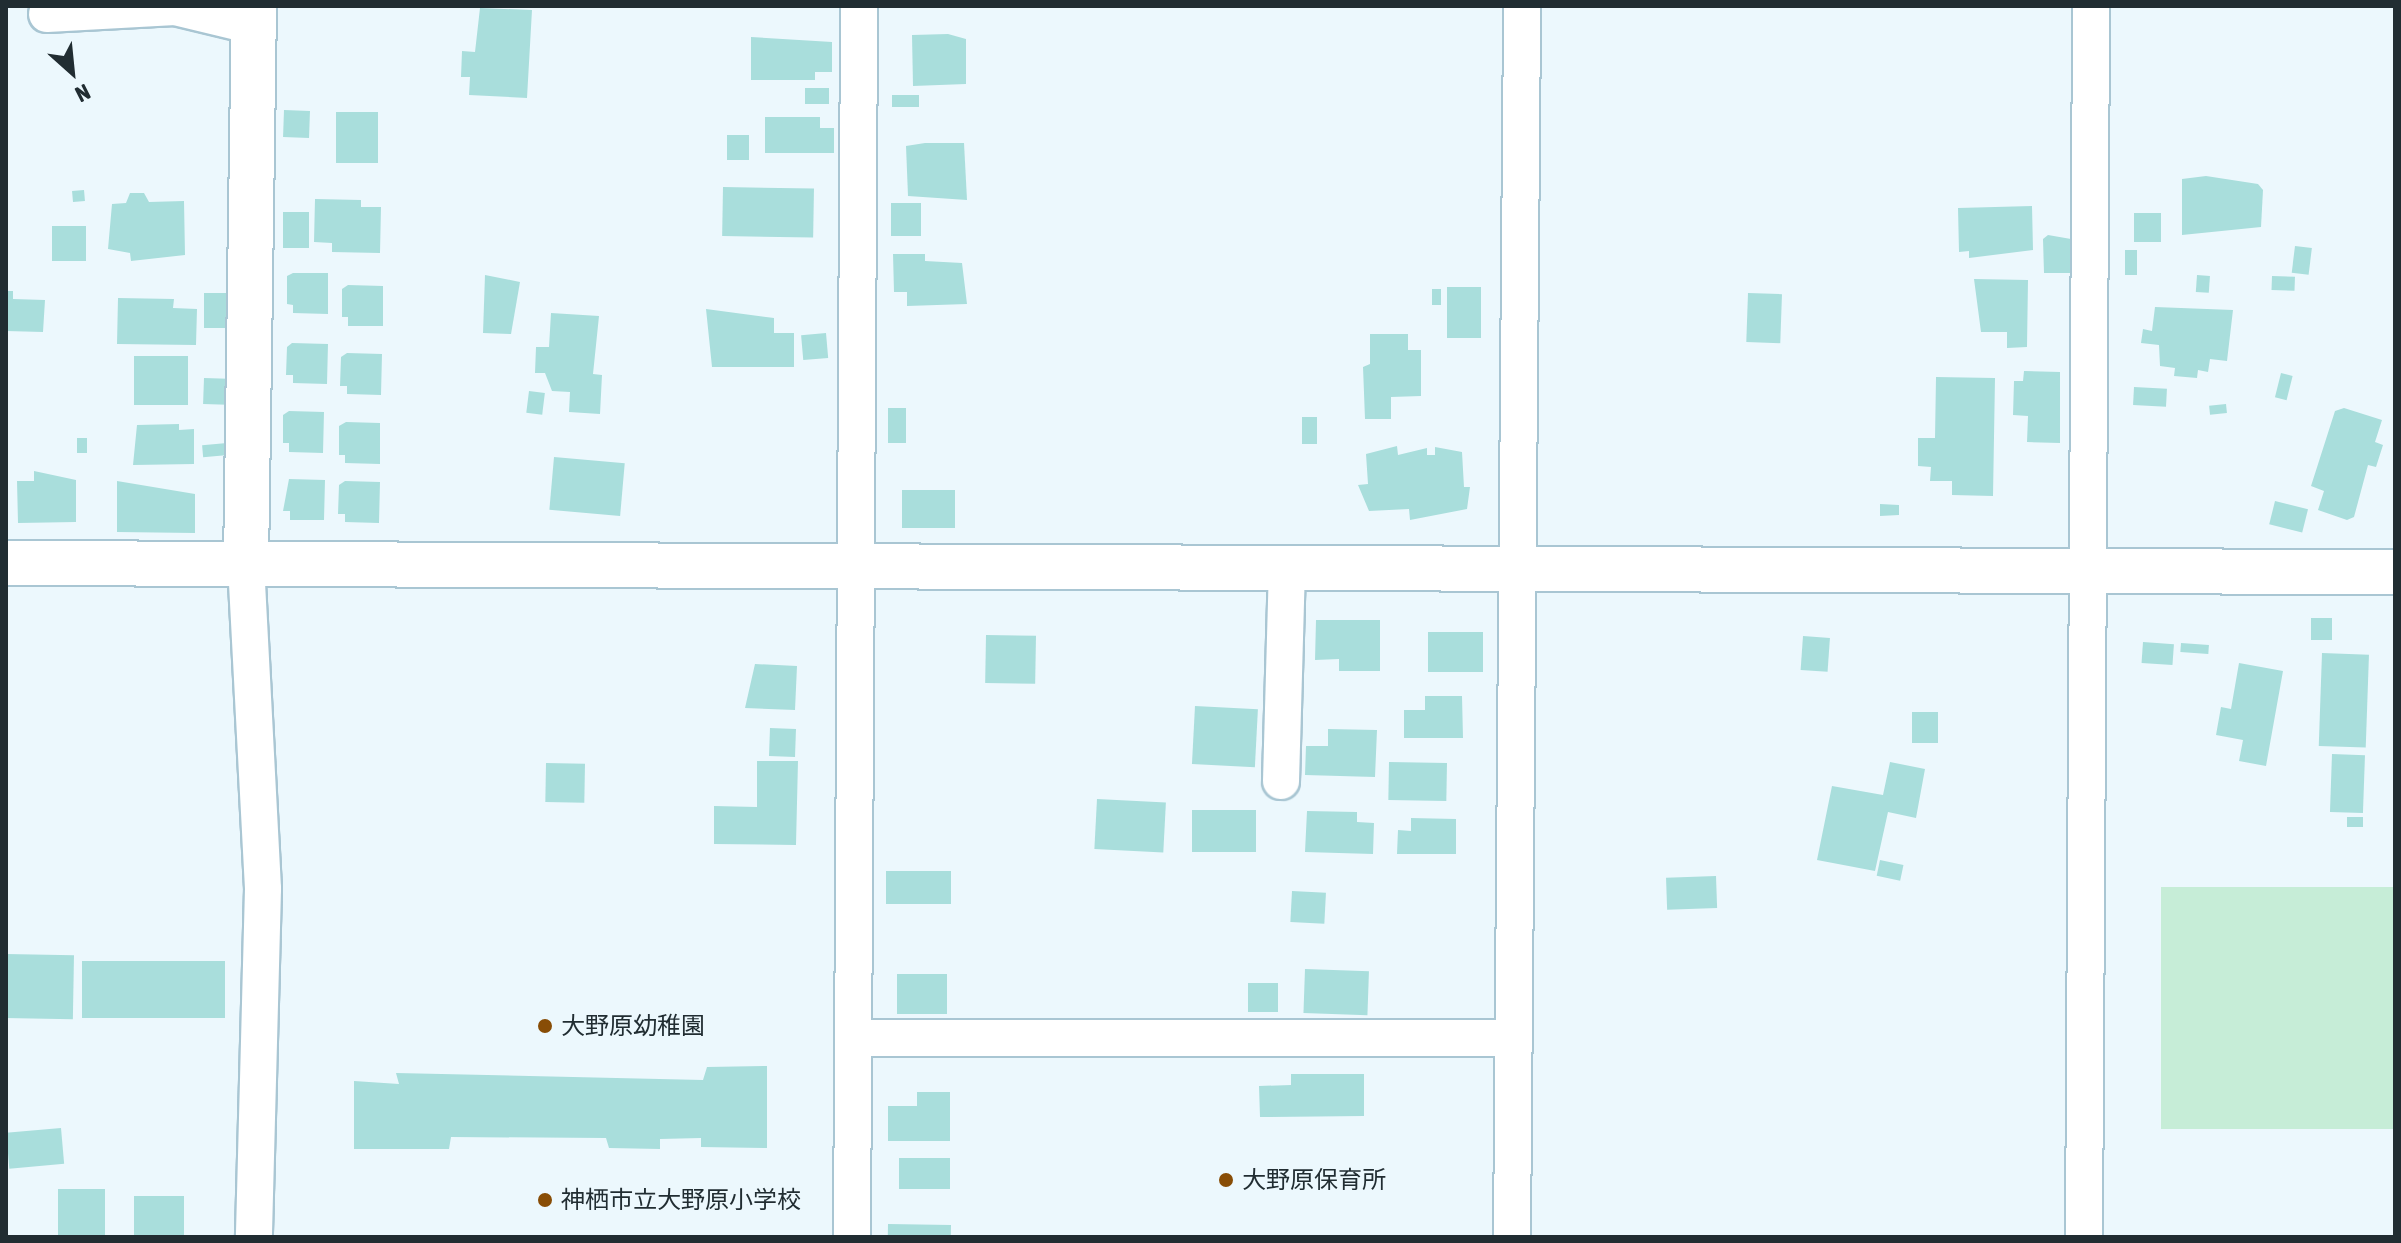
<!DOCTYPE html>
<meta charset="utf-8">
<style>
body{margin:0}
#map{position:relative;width:2401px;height:1243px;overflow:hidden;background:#ecf8fd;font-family:"Asap Condensed","Noto Sans JP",sans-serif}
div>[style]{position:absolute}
.green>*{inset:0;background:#c6edd7;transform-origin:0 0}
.building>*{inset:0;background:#a9dedc;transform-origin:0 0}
.roads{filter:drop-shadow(2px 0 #a9c6d3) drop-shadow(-2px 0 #a9c6d3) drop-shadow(0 2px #a9c6d3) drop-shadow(0 -2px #a9c6d3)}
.minor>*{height:36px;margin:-18px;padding:0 18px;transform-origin:18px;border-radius:18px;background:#fff}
.tertiary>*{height:44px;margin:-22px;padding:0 22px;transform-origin:22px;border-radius:22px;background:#fff}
.dots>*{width:22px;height:22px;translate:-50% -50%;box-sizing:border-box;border:4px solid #ecf8fd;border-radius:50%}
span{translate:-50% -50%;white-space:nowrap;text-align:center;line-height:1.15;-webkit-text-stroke:8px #ecf8fd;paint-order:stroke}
.poi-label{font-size:24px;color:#212d32}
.left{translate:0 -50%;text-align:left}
.frame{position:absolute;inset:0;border:8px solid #212d32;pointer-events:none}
.north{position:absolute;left:32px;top:32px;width:80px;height:80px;-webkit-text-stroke:6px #ecf8fd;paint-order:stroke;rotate:153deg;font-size:22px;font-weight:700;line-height:32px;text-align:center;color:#212d32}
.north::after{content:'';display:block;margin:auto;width:28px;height:36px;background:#212d32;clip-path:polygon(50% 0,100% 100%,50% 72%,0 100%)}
</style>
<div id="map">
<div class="green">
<i style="left:2161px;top:887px;width:234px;height:242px"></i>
</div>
<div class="building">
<i style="clip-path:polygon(480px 8px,532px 10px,527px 98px,469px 95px,470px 77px,461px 77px,462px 51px,475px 52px)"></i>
<i style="clip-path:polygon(948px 34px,966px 39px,966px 84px,913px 86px,912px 35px)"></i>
<i style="clip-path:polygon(751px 37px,832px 42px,832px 72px,815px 72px,815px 80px,751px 80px)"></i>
<i style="left:805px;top:88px;width:24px;height:16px"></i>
<i style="left:892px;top:95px;width:27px;height:12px"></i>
<i style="left:284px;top:110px;width:26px;height:27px;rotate:2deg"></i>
<i style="left:336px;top:112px;width:42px;height:51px"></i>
<i style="clip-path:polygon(765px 117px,820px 117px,820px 128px,834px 128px,834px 153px,765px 153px)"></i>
<i style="left:727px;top:135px;width:22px;height:25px"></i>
<i style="clip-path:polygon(925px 143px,964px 143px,967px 200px,908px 196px,906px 146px)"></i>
<i style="clip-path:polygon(2206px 176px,2258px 184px,2263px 190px,2261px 227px,2182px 235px,2182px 179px)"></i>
<i style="left:723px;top:187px;width:91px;height:49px;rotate:1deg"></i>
<i style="left:84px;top:190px;width:11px;height:12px;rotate:85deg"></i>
<i style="clip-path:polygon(130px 193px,144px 193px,149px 202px,184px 201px,185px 255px,131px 261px,130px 253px,108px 249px,112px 204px,126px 203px)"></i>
<i style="clip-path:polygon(315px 199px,361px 200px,361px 207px,381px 207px,380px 253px,332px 252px,332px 243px,314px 242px)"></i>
<i style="left:891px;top:203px;width:30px;height:33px"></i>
<i style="clip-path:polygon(2032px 206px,2033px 250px,1969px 258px,1969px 251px,1959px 252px,1958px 208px)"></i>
<i style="left:283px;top:212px;width:26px;height:36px"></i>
<i style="left:2134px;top:213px;width:27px;height:29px"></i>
<i style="left:52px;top:226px;width:34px;height:35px"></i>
<i style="clip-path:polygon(2048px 235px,2071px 239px,2072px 273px,2044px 273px,2043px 239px)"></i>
<i style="left:2295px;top:246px;width:17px;height:27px;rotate:7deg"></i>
<i style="left:2125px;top:250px;width:12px;height:25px"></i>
<i style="clip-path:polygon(893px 254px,925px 254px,925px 261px,962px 263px,967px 304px,907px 306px,907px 292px,894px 292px)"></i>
<i style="clip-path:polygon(293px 273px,328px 273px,328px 314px,293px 313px,293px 305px,287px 304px,287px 276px)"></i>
<i style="clip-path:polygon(485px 275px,520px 282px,511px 334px,483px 333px)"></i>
<i style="left:2197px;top:275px;width:13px;height:17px;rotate:4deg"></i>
<i style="left:2272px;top:276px;width:23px;height:14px;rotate:2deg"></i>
<i style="clip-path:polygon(1974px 279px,2028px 280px,2027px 347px,2007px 348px,2007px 332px,1981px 332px)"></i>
<i style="clip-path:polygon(348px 285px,383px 286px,383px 326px,348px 326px,348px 317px,342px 317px,342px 289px)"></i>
<i style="left:1447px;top:287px;width:34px;height:51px"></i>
<i style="left:1432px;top:289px;width:9px;height:16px"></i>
<i style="clip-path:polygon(6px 291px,13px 291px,13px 299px,45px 300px,43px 332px,6px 331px)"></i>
<i style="left:230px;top:293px;width:35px;height:26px;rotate:90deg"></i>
<i style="left:1748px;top:293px;width:34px;height:49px;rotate:2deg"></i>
<i style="clip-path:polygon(118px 298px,174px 299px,173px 308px,197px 309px,196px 345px,117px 344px)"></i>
<i style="clip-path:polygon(2155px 307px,2233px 310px,2227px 361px,2210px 359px,2208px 372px,2198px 370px,2197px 378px,2174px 376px,2175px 368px,2160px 366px,2159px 345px,2141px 343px,2143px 329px,2152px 331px)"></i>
<i style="clip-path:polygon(706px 309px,774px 318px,774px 333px,794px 333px,794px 367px,712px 367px)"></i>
<i style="clip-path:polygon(551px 313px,599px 316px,593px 374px,602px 375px,600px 414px,569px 412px,570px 392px,552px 391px,545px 373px,535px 373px,536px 347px,549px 347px)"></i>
<i style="left:826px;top:333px;width:25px;height:25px;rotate:85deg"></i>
<i style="clip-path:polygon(1370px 334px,1408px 334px,1408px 350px,1421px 350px,1421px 396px,1391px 397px,1391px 419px,1365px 419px,1363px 367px,1370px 364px)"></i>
<i style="clip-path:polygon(292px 343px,328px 344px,327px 384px,293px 383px,293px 375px,286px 375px,287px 347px)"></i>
<i style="clip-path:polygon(347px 353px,382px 354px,381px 395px,347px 394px,347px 386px,340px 386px,341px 357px)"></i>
<i style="left:134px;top:356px;width:54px;height:49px"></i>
<i style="clip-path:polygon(2024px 371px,2060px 372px,2060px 443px,2027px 442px,2028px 416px,2013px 415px,2014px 381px,2023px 381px)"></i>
<i style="left:2281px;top:373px;width:12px;height:25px;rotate:14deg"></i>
<i style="clip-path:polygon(1936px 377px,1995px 378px,1993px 496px,1952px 495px,1952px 481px,1930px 481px,1931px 467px,1918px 466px,1918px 438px,1935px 438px)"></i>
<i style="left:204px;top:378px;width:24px;height:26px;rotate:2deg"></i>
<i style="left:2134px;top:387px;width:33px;height:18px;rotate:3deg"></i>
<i style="left:529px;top:391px;width:16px;height:22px;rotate:7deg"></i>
<i style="left:2226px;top:404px;width:9px;height:17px;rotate:84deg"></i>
<i style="left:888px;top:408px;width:18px;height:35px"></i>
<i style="clip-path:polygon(2344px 408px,2382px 420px,2375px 442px,2383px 445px,2376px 467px,2368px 465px,2354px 517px,2347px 520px,2318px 510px,2324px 491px,2311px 486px,2335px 411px)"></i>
<i style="clip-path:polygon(289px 411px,324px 412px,323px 453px,289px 452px,289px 443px,283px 443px,283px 415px)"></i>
<i style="left:1302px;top:417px;width:15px;height:27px"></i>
<i style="clip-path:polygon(346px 422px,380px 423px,380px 464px,345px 463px,345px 455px,339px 455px,339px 426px)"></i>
<i style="clip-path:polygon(179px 424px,179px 430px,194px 429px,194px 464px,133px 465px,137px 425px)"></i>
<i style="left:77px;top:438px;width:10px;height:15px"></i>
<i style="left:227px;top:443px;width:12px;height:25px;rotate:85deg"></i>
<i style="clip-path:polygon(1397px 446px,1398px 455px,1427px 448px,1427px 455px,1435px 455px,1435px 447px,1462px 452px,1464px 487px,1470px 487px,1467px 509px,1410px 520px,1409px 509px,1369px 511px,1358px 485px,1368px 484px,1366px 454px)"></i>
<i style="left:554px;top:457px;width:71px;height:53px;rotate:5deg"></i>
<i style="clip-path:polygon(34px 471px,76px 480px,76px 522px,18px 523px,17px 481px,34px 481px)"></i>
<i style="clip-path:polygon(289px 479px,325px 480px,324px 520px,290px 520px,290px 511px,283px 511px)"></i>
<i style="clip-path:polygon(117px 481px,195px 494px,195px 533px,117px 532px)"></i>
<i style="clip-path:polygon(345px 481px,380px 482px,379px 523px,345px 522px,345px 514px,338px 514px,339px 485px)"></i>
<i style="left:955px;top:490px;width:38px;height:53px;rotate:90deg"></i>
<i style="left:2275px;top:501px;width:34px;height:24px;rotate:14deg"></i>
<i style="clip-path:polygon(1880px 504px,1899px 505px,1899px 515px,1880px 516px)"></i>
<i style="left:2311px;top:618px;width:21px;height:22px"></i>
<i style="clip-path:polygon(1316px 620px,1380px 620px,1380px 671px,1339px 671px,1339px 659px,1315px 660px)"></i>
<i style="left:1483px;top:632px;width:40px;height:55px;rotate:90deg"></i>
<i style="left:986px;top:635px;width:50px;height:48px;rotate:1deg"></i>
<i style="left:1803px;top:636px;width:27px;height:34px;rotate:4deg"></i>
<i style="left:2143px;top:642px;width:31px;height:21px;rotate:4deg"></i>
<i style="left:2181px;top:643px;width:28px;height:9px;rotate:4deg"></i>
<i style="left:2322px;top:653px;width:47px;height:93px;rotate:2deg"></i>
<i style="clip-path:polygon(2239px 663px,2283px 671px,2266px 766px,2239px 761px,2243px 740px,2216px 735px,2221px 707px,2231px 709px)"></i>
<i style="clip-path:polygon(755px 664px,797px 666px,795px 710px,745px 708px)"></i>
<i style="clip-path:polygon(1425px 696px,1462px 696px,1463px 738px,1404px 738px,1404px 710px,1425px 710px)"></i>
<i style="left:1195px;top:706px;width:63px;height:58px;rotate:3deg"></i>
<i style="left:1912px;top:712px;width:26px;height:31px"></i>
<i style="left:770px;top:728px;width:26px;height:28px;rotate:2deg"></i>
<i style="clip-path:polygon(1328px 729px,1377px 730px,1375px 777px,1305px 775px,1306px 746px,1328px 746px)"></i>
<i style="left:2332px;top:754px;width:33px;height:58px;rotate:2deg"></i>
<i style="clip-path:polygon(757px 761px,798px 761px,796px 845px,714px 844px,714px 806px,757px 807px)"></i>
<i style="left:1389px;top:762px;width:58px;height:38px;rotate:1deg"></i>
<i style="clip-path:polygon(1890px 762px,1925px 769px,1916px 818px,1888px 812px,1875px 871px,1817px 860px,1832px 786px,1883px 795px)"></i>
<i style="left:546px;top:763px;width:39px;height:39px;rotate:1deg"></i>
<i style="left:1097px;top:799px;width:69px;height:50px;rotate:3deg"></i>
<i style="left:1256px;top:810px;width:42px;height:64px;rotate:90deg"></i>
<i style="clip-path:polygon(1307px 811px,1357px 812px,1357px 822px,1374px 823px,1373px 854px,1305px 852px)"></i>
<i style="left:2347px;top:817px;width:16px;height:10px"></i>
<i style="clip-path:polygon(1411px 818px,1456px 819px,1456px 854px,1397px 854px,1398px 830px,1411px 831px)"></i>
<i style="left:1880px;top:860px;width:24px;height:16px;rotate:12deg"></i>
<i style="left:886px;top:871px;width:65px;height:33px"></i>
<i style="left:1716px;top:876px;width:32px;height:50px;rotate:88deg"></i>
<i style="left:1292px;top:891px;width:34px;height:31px;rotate:3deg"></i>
<i style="left:6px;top:954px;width:68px;height:64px;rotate:1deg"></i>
<i style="left:82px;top:961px;width:143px;height:57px"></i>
<i style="left:1305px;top:969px;width:64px;height:44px;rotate:2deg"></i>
<i style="left:897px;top:974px;width:50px;height:40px"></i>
<i style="left:1248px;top:983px;width:30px;height:29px"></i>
<i style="clip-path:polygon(767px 1066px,767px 1148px,701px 1147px,701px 1138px,660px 1139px,660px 1149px,609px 1148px,606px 1138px,451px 1137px,449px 1149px,354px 1149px,354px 1081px,399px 1084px,396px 1073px,703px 1080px,707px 1067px)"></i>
<i style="clip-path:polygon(1291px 1074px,1364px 1074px,1364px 1116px,1260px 1117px,1259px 1086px,1291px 1085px)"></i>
<i style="clip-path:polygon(917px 1092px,950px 1092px,950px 1141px,888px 1141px,888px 1106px,917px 1106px)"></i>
<i style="left:61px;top:1128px;width:36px;height:55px;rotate:85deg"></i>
<i style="left:899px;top:1158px;width:51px;height:31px"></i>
<i style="left:58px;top:1189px;width:47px;height:47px"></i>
<i style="left:184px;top:1196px;width:41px;height:50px;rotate:90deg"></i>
<i style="left:888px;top:1224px;width:63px;height:13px;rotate:1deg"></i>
</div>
<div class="roads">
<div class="minor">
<i style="left:47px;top:14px;width:128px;rotate:-3.1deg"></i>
<i style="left:175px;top:7px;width:81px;rotate:13.5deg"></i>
<i style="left:246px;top:564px;width:325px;rotate:87deg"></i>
<i style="left:263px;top:889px;width:348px;rotate:91.5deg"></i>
<i style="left:1281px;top:781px;width:214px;rotate:-88.4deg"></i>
<i style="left:853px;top:1038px;width:660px"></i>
<i style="left:852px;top:1237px;width:1231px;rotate:-89.67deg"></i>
<i style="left:1512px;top:1237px;width:1231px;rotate:-89.53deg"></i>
<i style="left:2084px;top:1237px;width:1231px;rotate:-89.67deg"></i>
</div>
<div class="tertiary">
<i style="left:6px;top:563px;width:2389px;rotate:0.22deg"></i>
<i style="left:246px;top:564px;width:558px;rotate:-89.18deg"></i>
</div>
</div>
<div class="dots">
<i style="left:545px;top:1026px;background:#884d06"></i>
<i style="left:1226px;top:1180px;background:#884d06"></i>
<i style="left:545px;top:1200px;background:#884d06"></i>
</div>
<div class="poi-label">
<span class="left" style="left:561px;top:1026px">大野原幼稚園</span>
<span class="left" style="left:1242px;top:1180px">大野原保育所</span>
<span class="left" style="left:561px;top:1200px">神栖市立大野原小学校</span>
</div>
<div class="frame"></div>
<div class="north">N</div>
</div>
